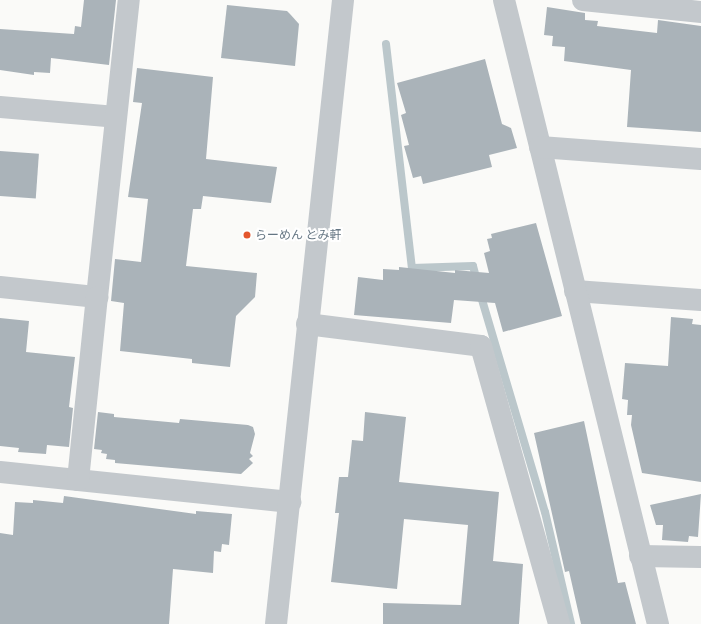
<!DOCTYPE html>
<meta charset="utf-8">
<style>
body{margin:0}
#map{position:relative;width:701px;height:624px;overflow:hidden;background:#fafaf8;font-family:"PT Sans Narrow","Noto Sans JP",sans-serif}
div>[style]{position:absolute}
.stream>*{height:8px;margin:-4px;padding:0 4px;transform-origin:4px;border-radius:4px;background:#bbc7cb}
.building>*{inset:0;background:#aab3b9;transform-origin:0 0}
.minor>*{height:22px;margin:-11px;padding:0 11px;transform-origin:11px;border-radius:11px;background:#c3c8cc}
.tertiary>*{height:22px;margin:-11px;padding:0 11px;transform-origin:11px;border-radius:11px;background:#c3c8cc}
.dots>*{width:11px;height:11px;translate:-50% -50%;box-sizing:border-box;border:2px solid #fff;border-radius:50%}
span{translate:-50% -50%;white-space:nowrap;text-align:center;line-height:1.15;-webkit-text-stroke:4px #fff;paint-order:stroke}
.poi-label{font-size:12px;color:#657683}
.left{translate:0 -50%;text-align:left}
</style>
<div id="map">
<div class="stream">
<i style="left:386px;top:44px;width:226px;rotate:83.4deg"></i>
<i style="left:412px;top:268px;width:61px;rotate:-1.9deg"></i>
<i style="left:473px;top:266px;width:16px;rotate:75deg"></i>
<i style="left:480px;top:293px;width:228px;rotate:73.5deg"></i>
<i style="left:545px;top:512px;width:115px;rotate:76.9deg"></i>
</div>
<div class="building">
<i style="clip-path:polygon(84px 0,116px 0,109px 65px,51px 58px,50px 73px,34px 72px,34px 75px,0 70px,0 29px,74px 34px,75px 26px,81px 27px)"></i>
<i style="clip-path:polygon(227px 5px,287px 11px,290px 14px,299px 24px,295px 66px,221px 58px)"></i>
<i style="clip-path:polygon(547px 7px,585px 13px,585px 20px,598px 21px,597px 26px,657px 33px,658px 20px,701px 26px,701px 132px,627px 127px,631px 70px,564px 61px,565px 47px,552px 46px,553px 36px,544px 35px)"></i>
<i style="clip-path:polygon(485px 59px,502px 124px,511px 128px,517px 148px,489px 155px,492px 167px,423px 184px,421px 176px,413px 178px,404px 146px,409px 145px,401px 115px,406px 113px,397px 83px)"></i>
<i style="clip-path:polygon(137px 68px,213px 77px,206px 159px,277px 167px,271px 203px,203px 196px,201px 209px,193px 209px,186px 266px,257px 273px,255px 297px,236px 316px,230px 367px,192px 363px,192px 359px,120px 351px,124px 303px,111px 301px,115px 259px,141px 262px,148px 199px,128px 197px,142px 103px,133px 102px)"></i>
<i style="left:0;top:151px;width:39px;height:45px;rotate:4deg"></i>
<i style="clip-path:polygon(536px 223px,562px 316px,503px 332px,495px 303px,454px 300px,451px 323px,354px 315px,358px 277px,383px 280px,383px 269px,399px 270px,399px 267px,455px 273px,455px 270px,489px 273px,484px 253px,490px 251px,487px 239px,492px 238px,491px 234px)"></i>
<i style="clip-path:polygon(671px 317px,693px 319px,692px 324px,701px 325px,701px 482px,642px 473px,631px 425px,632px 415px,627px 415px,628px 400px,622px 399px,625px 363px,668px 366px)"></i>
<i style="clip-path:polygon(0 318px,29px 321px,26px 352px,75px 357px,69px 407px,73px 408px,69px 447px,47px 445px,46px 454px,18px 452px,19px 448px,0 446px)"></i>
<i style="clip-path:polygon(98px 412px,114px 414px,114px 417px,179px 423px,180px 419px,248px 425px,253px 427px,255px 434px,250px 453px,253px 456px,249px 459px,253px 463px,241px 474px,115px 463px,115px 460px,106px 459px,107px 454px,101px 453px,102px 450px,94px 449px)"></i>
<i style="clip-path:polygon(365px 412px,406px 417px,399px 482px,499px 492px,493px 561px,523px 564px,519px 624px,383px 624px,383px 603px,461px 605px,468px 525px,404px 519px,397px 589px,331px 582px,339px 513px,335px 513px,339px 477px,348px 477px,352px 440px,363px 441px)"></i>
<i style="clip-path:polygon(584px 421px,618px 583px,625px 582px,636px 624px,581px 624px,569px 571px,565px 572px,534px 433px)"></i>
<i style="clip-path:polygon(701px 494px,698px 537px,689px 536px,688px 542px,662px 540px,663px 525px,656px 525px,650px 505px)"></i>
<i style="clip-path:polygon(64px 496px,196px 514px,196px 511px,232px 514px,229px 545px,222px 544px,221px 552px,214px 551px,213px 573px,173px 569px,169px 624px,0 624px,0 533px,13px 535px,15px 502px,33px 503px,33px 500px,63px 503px)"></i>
</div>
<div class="minor">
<i style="left:583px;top:0;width:119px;rotate:5.8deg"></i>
<i style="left:0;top:107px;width:116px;rotate:4.9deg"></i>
<i style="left:0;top:287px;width:98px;rotate:5.9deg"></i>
<i style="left:97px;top:297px;width:299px;rotate:-83.9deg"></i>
<i style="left:575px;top:291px;width:126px;rotate:4.1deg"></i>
<i style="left:307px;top:324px;width:175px;rotate:7.2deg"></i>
<i style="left:481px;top:346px;width:289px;rotate:74.3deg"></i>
<i style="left:0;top:472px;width:292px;rotate:5.9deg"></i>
<i style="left:78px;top:480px;width:184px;rotate:-84.1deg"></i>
<i style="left:640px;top:556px;width:61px;rotate:0.9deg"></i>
</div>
<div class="tertiary">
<i style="left:504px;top:0;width:643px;rotate:76.14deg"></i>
<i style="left:540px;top:147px;width:161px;rotate:4.3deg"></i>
<i style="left:276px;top:624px;width:628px;rotate:-83.87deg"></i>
</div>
<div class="dots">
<i style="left:247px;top:235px;background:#e4572e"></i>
</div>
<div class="poi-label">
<span class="left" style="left:255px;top:235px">らーめん とみ軒</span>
</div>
</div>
